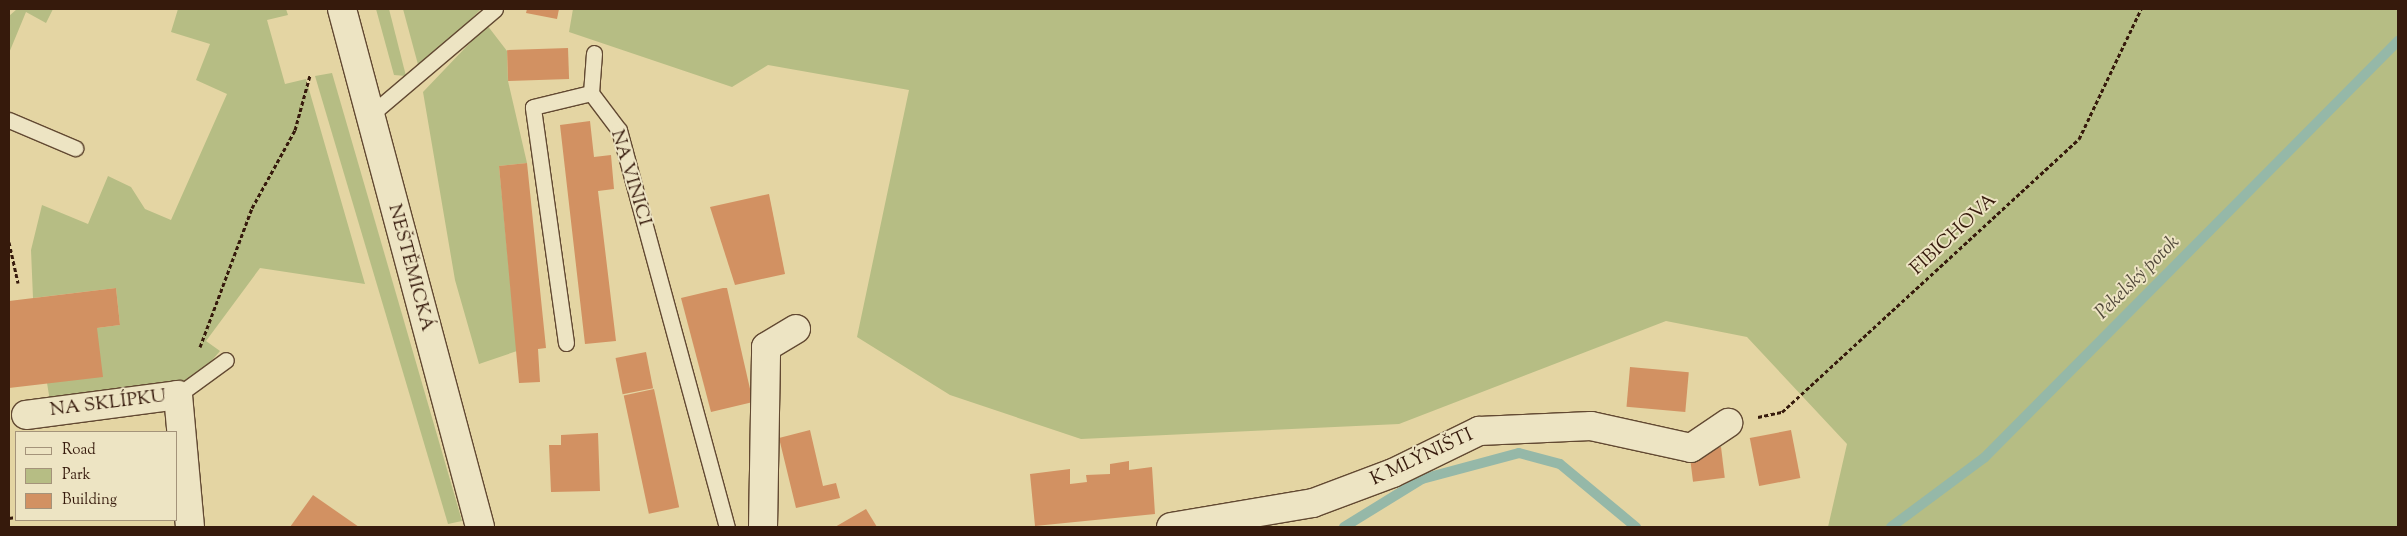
<!DOCTYPE html>
<meta charset="utf-8">
<style>
body{margin:0}
#map{position:relative;width:2407px;height:536px;overflow:hidden;background:#e4d5a3;font-family:"Sorts Mill Goudy",serif}
div>[style]{position:absolute}
.green>*{inset:0;background:#b6bd84}
.stream>*{height:10px;margin:-5px;padding:0 5px;transform-origin:5px;border-radius:5px;background:#95b8a8}
.building>*{inset:0;background:#d29162;transform-origin:0 0}
.path>*{height:3px;margin-top:-1.5px;transform-origin:0;background:repeating-linear-gradient(90deg,#361a0c 0 4px,transparent 0 6.5px)}
.roads{filter:drop-shadow(1px 0 #624932) drop-shadow(-1px 0 #624932) drop-shadow(0 1px #624932) drop-shadow(0 -1px #624932)}
.service>*{height:15px;margin:-7.5px;padding:0 7.5px;transform-origin:7.5px;border-radius:7.5px;background:#ede4c3}
.minor>*{height:28px;margin:-14px;padding:0 14px;transform-origin:14px;border-radius:14px;background:#ede4c3}
span{translate:-50% -50%;white-space:nowrap;text-align:center;line-height:1.15;-webkit-text-stroke:4px #ede4c3;paint-order:stroke}
.street-label{font-size:19px;color:#361a0c}
.water-label{font-size:20px;color:#52493b;font-style:italic}
.frame{position:absolute;inset:0;border:10px solid #361a0c;pointer-events:none}
.legend{position:absolute;left:15px;top:431px;width:162px;height:90px;box-sizing:border-box;background:#ede4c3;border:1px solid #a4937a;margin:0;padding:6px 9px;list-style:none;font-size:15px;color:#361a0c}
.legend li{display:flex;align-items:center;gap:10px;height:25px}
.legend b{width:25px;border:1px solid #a4937a}
</style>
<div id="map">
<div class="green">
<i style="clip-path:polygon(17px 9px,53px 9px,46px 23px,26px 12px,9px 53px,9px 16px)"></i>
<i style="clip-path:polygon(178px 9px,286px 9px,288px 15px,267px 20px,285px 84px,306px 79px,365px 284px,260px 268px,206px 341px,220px 351px,196px 379px,50px 401px,47px 383px,97px 328px,120px 325px,116px 288px,33px 298px,31px 250px,42px 205px,88px 224px,108px 176px,131px 187px,145px 209px,171px 220px,227px 94px,196px 80px,210px 44px,171px 32px)"></i>
<i style="clip-path:polygon(376px 9px,389px 9px,406px 76px,394px 75px)"></i>
<i style="clip-path:polygon(403px 9px,481px 9px,420px 72px)"></i>
<i style="clip-path:polygon(573px 9px,2398px 9px,2398px 527px,1828px 527px,1847px 444px,1747px 337px,1666px 321px,1399px 424px,1081px 439px,950px 395px,857px 337px,909px 90px,768px 65px,732px 87px,569px 32px)"></i>
<i style="clip-path:polygon(487px 25px,507px 51px,508px 81px,527px 163px,499px 166px,517px 351px,479px 364px,455px 280px,423px 92px)"></i>
<i style="clip-path:polygon(332px 73px,462px 521px,448px 524px,315px 76px)"></i>
</div>
<div class="stream">
<i style="left:1344px;top:527px;width:92px;rotate:-31.6deg"></i>
<i style="left:1422px;top:479px;width:100px;rotate:-15deg"></i>
<i style="left:1519px;top:453px;width:42px;rotate:15deg"></i>
<i style="left:1560px;top:464px;width:99px;rotate:39.7deg"></i>
<i style="left:1891px;top:527px;width:116px;rotate:-36.6deg"></i>
<i style="left:1984px;top:458px;width:588px;rotate:-45.21deg"></i>
</div>
<div class="building">
<i style="clip-path:polygon(527px 9px,559px 9px,557px 19px,526px 13px)"></i>
<i style="left:568px;top:48px;width:31px;height:61px;rotate:88deg"></i>
<i style="clip-path:polygon(590px 121px,594px 157px,611px 155px,614px 189px,598px 191px,616px 341px,585px 344px,560px 125px)"></i>
<i style="clip-path:polygon(527px 163px,546px 348px,538px 349px,540px 382px,519px 383px,499px 166px)"></i>
<i style="clip-path:polygon(769px 194px,785px 274px,735px 285px,710px 207px)"></i>
<i style="clip-path:polygon(116px 288px,120px 325px,97px 328px,103px 377px,9px 388px,9px 301px)"></i>
<i style="clip-path:polygon(723px 288px,727px 288px,753px 402px,711px 412px,681px 298px)"></i>
<i style="left:646px;top:352px;width:37px;height:31px;rotate:79deg"></i>
<i style="left:1630px;top:367px;width:59px;height:40px;rotate:5deg"></i>
<i style="left:654px;top:389px;width:121px;height:31px;rotate:78deg"></i>
<i style="clip-path:polygon(810px 430px,823px 486px,836px 483px,840px 498px,796px 508px,779px 438px)"></i>
<i style="left:1791px;top:430px;width:49px;height:42px;rotate:79deg"></i>
<i style="clip-path:polygon(598px 433px,600px 491px,551px 492px,549px 445px,561px 445px,561px 435px)"></i>
<i style="left:1721px;top:447px;width:31px;height:32px;rotate:83deg"></i>
<i style="clip-path:polygon(1129px 461px,1129px 470px,1152px 467px,1155px 514px,1035px 526px,1030px 474px,1070px 469px,1070px 484px,1087px 482px,1086px 475px,1110px 474px,1110px 464px)"></i>
<i style="clip-path:polygon(313px 495px,359px 527px,290px 527px)"></i>
<i style="clip-path:polygon(866px 509px,877px 527px,835px 527px)"></i>
</div>
<div class="path">
<i style="left:9px;top:242px;width:42px;rotate:77.6deg"></i>
<i style="left:200px;top:347px;width:148px;rotate:-69.5deg"></i>
<i style="left:252px;top:208px;width:89px;rotate:-61.1deg"></i>
<i style="left:295px;top:130px;width:57px;rotate:-74.7deg"></i>
<i style="left:1758px;top:417px;width:25px;rotate:-12deg"></i>
<i style="left:1782px;top:412px;width:403px;rotate:-42.6deg"></i>
<i style="left:2079px;top:139px;width:144px;rotate:-64.5deg"></i>
<i style="left:9px;top:518px;width:7px;rotate:-8deg"></i>
</div>
<div class="roads">
<div class="service">
<i style="left:591px;top:93px;width:46px;rotate:52.9deg"></i>
<i style="left:619px;top:130px;width:411px;rotate:74.8deg"></i>
<i style="left:591px;top:93px;width:40px;rotate:-85.7deg"></i>
<i style="left:369px;top:116px;width:165px;rotate:-40.3deg"></i>
<i style="left:9px;top:120px;width:72px;rotate:23deg"></i>
<i style="left:566px;top:343px;width:238px;rotate:-98deg"></i>
<i style="left:533px;top:107px;width:60px;rotate:-13.6deg"></i>
<i style="left:178px;top:395px;width:59px;rotate:-36.1deg"></i>
</div>
<div class="minor">
<i style="left:342px;top:9px;width:536px;rotate:75.08deg"></i>
<i style="left:26px;top:415px;width:153px;rotate:-7.5deg"></i>
<i style="left:178px;top:395px;width:133px;rotate:84.8deg"></i>
<i style="left:763px;top:527px;width:180px;rotate:-89deg"></i>
<i style="left:766px;top:347px;width:35px;rotate:-31deg"></i>
<i style="left:1171px;top:527px;width:144px;rotate:-9.6deg"></i>
<i style="left:1313px;top:503px;width:85px;rotate:-20.6deg"></i>
<i style="left:1393px;top:473px;width:96px;rotate:-26deg"></i>
<i style="left:1479px;top:431px;width:112px;rotate:-2.6deg"></i>
<i style="left:1591px;top:426px;width:102px;rotate:12.4deg"></i>
<i style="left:1691px;top:448px;width:45px;rotate:-34deg"></i>
</div>
</div>
<div class="street-label">
<span style="left:630px;top:178px;rotate:73deg">NA VINICI</span>
<span style="left:1954px;top:235px;rotate:-43deg">FIBICHOVA</span>
<span style="left:410px;top:268px;rotate:75deg">NEŠTĚMICKÁ</span>
<span style="left:108px;top:404px;rotate:-7deg">NA SKLÍPKU</span>
<span style="left:1422px;top:458px;rotate:-25deg">K MLÝNIŠTI</span>
</div>
<div class="water-label">
<span style="left:2138px;top:278px;rotate:-45deg">Pekelský potok</span>
</div>
<div class="frame"></div>
<ul class="legend">
<li><b style="height:6px;background:#ede4c3"></b>Road</li>
<li><b style="height:14px;background:#b6bd84"></b>Park</li>
<li><b style="height:14px;background:#d29162"></b>Building</li>
</ul>
</div>
